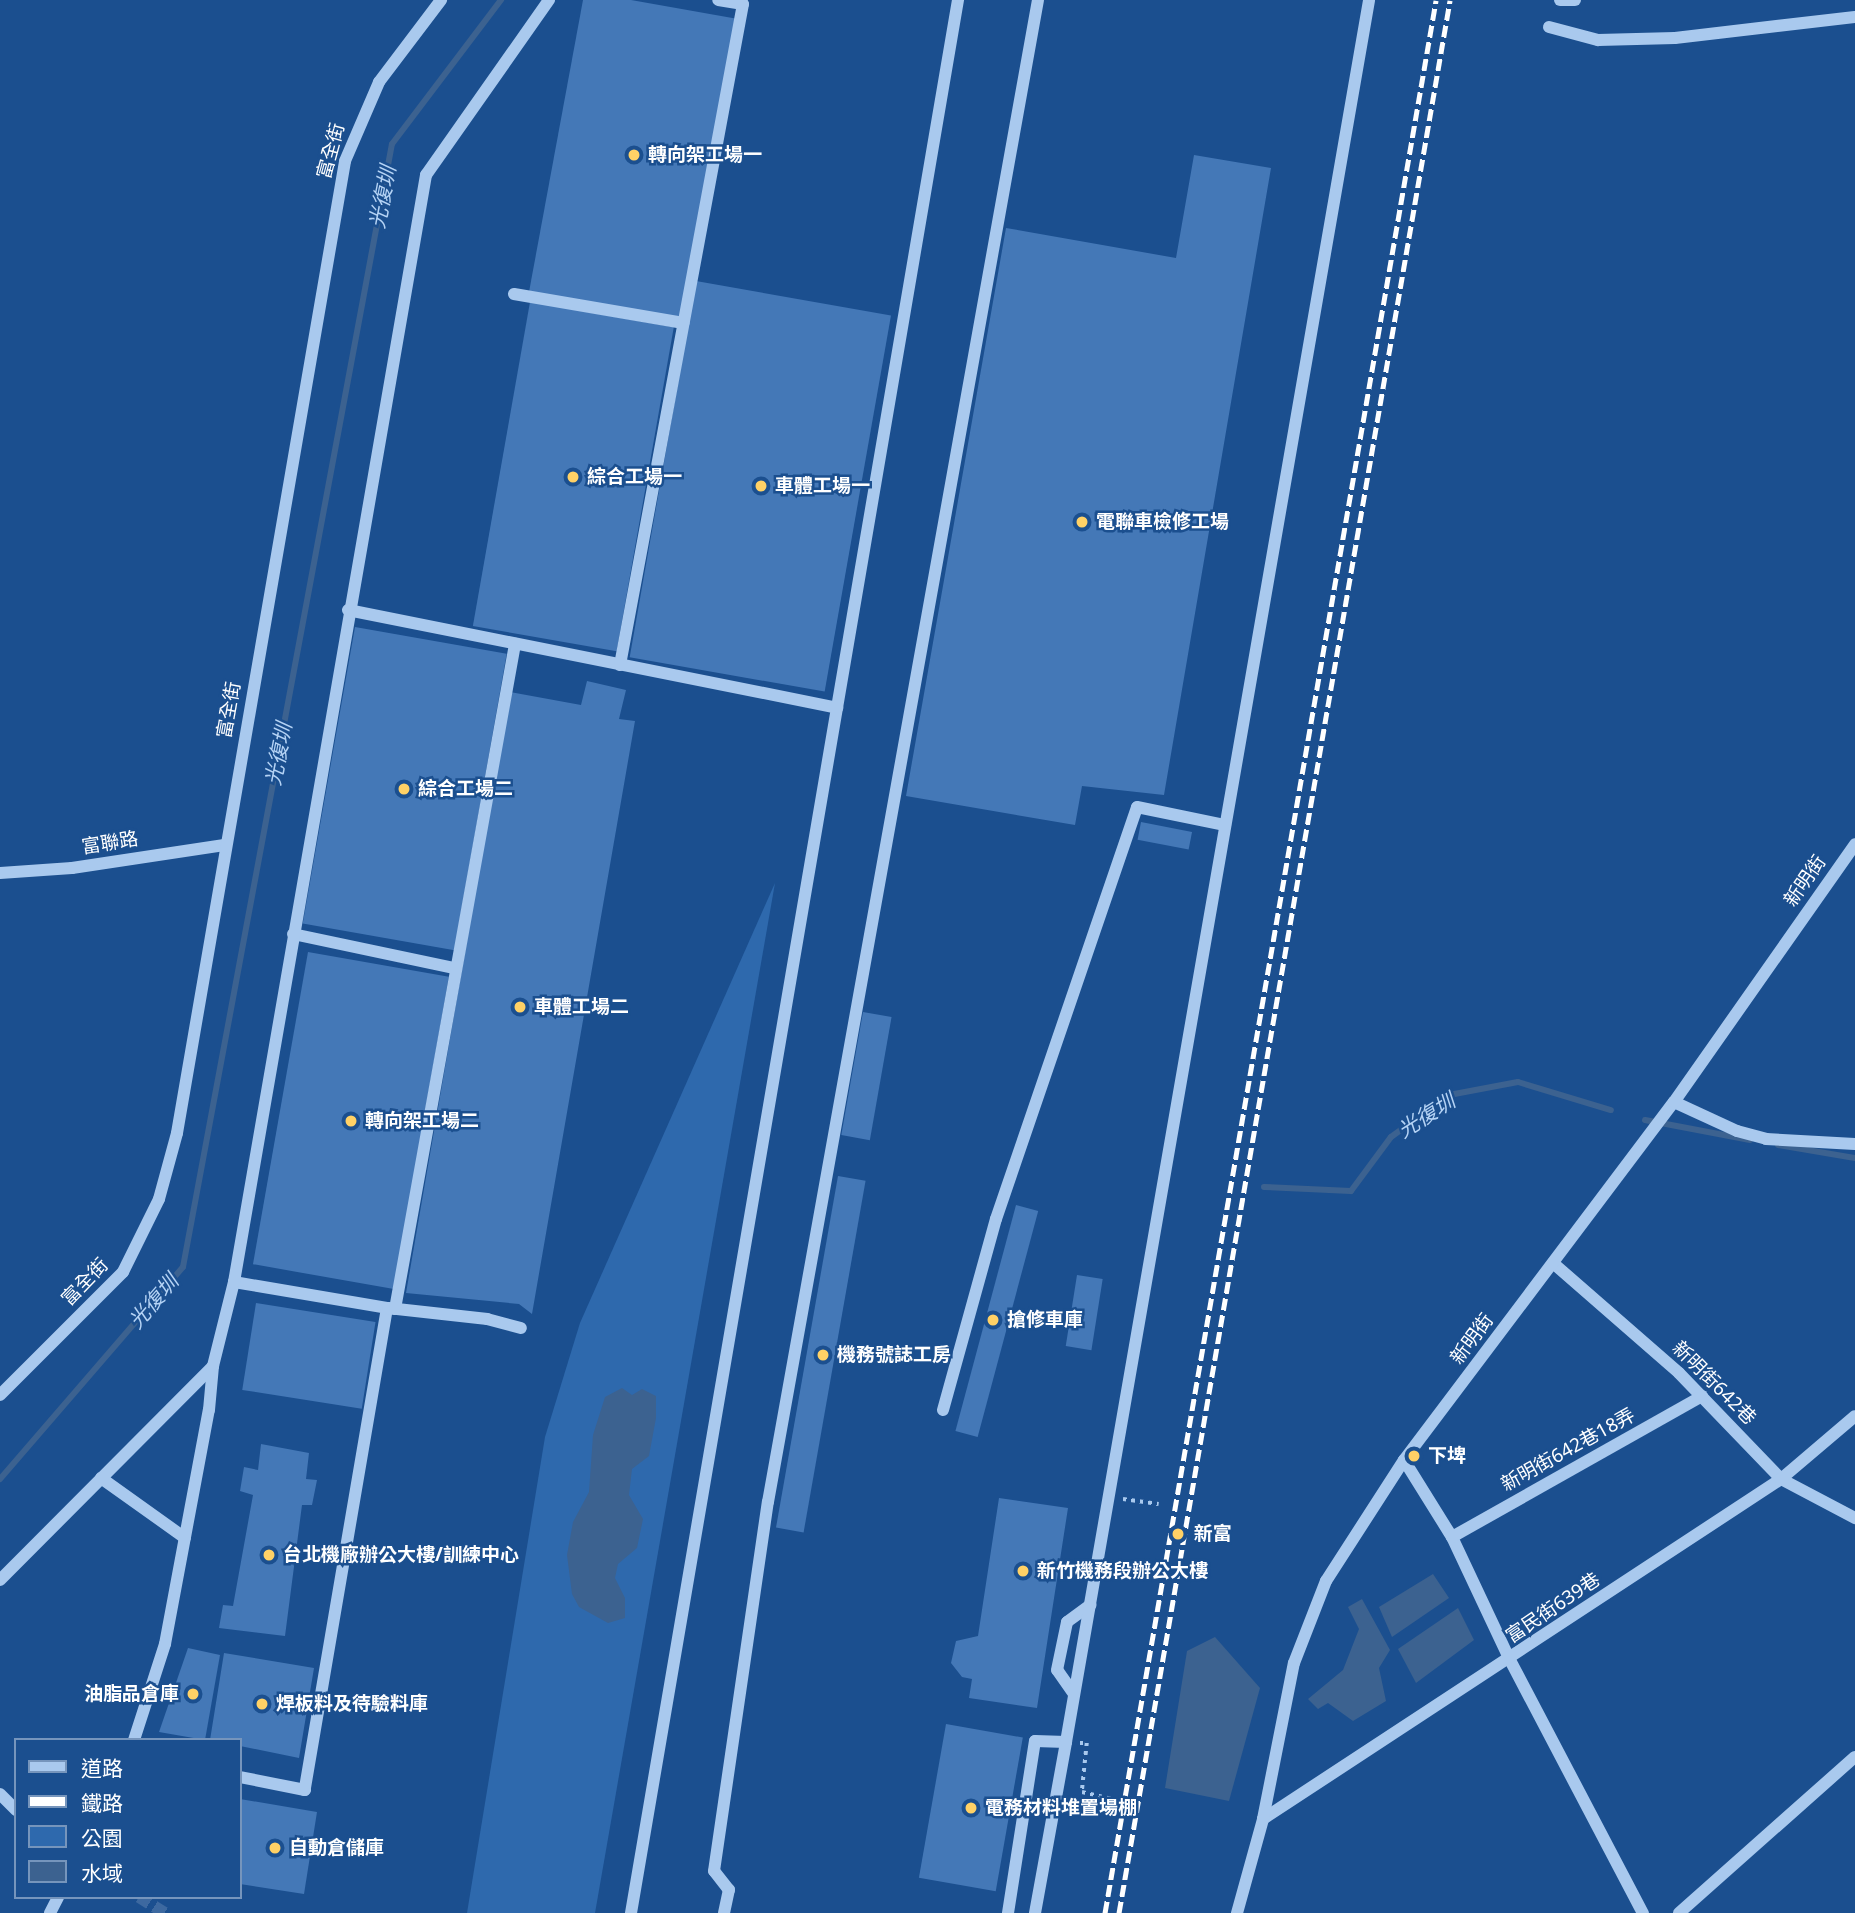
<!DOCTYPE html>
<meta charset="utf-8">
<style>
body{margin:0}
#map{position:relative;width:1855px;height:1913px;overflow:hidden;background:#1b4f8f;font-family:"Noto Sans","Noto Sans TC",sans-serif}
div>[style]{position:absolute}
.green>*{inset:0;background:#2e69ad}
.water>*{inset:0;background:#3c6290}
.stream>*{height:6px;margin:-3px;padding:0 3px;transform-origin:3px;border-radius:3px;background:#3c6290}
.building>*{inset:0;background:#4478b7;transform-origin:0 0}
.minor-tunnel>*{height:12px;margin-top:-6px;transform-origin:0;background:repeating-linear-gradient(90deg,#3d69a0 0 12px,transparent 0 18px)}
.path>*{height:3.5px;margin-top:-1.75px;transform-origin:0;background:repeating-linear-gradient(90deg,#a9c9ee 0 3.5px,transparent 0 8.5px)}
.minor>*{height:12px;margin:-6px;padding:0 6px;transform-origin:6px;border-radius:6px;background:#a9c9ee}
.rail>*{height:5px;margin-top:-2.5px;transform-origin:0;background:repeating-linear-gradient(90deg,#fff 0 12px,transparent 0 17px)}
.dots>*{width:19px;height:19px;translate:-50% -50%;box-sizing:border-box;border:4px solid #1b4f8f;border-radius:50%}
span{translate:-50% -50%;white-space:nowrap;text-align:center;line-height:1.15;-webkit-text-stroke:5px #1b4f8f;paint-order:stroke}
.street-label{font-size:19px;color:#fff}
.poi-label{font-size:19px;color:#fff;font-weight:700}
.left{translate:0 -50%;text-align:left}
.right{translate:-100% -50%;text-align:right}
.water-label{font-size:21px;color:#b5d3f5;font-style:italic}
.legend{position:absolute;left:14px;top:1738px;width:228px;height:161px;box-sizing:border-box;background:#1b4f8f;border:2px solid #7695bc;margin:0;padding:9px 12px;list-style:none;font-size:21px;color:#fff}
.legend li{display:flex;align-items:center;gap:14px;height:35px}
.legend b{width:35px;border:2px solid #7695bc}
</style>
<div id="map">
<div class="green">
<i style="clip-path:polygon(775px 883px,595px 1913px,467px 1913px,545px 1437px,580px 1323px)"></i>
</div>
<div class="water">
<i style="clip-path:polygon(622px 1388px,632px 1395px,642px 1389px,656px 1396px,656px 1418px,649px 1456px,632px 1469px,629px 1495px,643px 1519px,637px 1548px,618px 1564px,615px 1578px,625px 1598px,625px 1618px,608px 1623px,579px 1607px,572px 1594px,567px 1555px,573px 1522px,589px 1492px,593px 1435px,605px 1397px)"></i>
<i style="clip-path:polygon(1433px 1574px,1449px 1598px,1392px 1637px,1379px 1607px)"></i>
<i style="clip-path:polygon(1362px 1599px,1390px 1650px,1379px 1668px,1386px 1701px,1353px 1721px,1328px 1703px,1318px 1709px,1308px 1699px,1343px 1670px,1359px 1629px,1348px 1607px)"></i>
<i style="clip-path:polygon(1458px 1608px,1474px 1640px,1416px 1683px,1398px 1649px)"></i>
<i style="clip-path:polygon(1215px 1637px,1260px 1688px,1229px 1801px,1165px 1788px,1187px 1651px)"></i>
</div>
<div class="stream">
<i style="left:1645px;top:1120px;width:107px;rotate:10.8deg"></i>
<i style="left:1778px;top:1145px;width:78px;rotate:9.6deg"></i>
<i style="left:1264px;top:1187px;width:87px;rotate:2.6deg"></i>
<i style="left:1351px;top:1191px;width:67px;rotate:-53.5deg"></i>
<i style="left:1391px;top:1137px;width:72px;rotate:-35.9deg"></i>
<i style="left:1449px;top:1095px;width:70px;rotate:-10.7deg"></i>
<i style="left:1518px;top:1082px;width:97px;rotate:16.8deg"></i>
<i style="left:0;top:1479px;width:280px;rotate:-49.2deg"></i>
<i style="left:183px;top:1267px;width:1142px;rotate:-79.46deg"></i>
<i style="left:392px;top:144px;width:181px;rotate:-52.9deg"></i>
</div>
<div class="building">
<i style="clip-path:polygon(583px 0,631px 0,738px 19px,682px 319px,529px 292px)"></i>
<i style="clip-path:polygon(1194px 155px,1271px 168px,1164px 795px,1082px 786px,1075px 825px,906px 796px,1006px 228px,1176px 258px)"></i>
<i style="left:696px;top:281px;width:198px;height:382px;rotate:10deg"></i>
<i style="left:530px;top:302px;width:146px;height:329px;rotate:10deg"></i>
<i style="left:355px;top:627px;width:154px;height:301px;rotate:10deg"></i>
<i style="clip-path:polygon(587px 681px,626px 690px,619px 719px,635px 721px,532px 1314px,519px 1304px,406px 1293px,510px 692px,581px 705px)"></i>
<i style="left:1141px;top:822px;width:52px;height:18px;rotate:11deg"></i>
<i style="left:308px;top:952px;width:143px;height:317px;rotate:10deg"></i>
<i style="left:863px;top:1012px;width:29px;height:125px;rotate:10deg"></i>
<i style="left:838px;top:1176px;width:28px;height:357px;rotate:10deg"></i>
<i style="left:1016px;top:1205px;width:23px;height:234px;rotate:15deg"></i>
<i style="left:1077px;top:1275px;width:26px;height:72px;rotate:9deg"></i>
<i style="left:256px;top:1303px;width:121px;height:88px;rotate:9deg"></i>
<i style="clip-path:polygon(261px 1444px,309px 1453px,306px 1479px,317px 1480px,312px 1505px,302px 1505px,285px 1636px,219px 1628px,223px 1605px,233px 1606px,253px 1495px,240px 1491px,244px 1467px,258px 1470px)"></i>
<i style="clip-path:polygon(999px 1498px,1068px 1508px,1037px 1708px,969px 1698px,972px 1679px,962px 1677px,951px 1663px,956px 1641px,978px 1636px)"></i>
<i style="clip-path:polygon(188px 1648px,220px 1655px,205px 1740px,159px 1732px)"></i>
<i style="clip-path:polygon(224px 1653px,314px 1668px,299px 1758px,240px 1746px,240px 1740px,210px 1740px)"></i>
<i style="left:946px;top:1724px;width:78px;height:156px;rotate:10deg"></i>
<i style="clip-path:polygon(240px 1799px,317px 1812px,304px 1894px,240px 1884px)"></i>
</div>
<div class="minor-tunnel">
<i style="left:139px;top:1897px;width:31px;rotate:32deg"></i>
</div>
<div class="path">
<i style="left:1123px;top:1499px;width:36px;rotate:8deg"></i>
<i style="left:1080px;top:1743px;width:7px"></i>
<i style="left:1087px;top:1743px;width:49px;rotate:95.8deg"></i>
<i style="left:1082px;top:1792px;width:36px;rotate:13deg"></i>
</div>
<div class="minor">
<i style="left:1560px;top:0;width:15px"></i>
<i style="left:1549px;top:27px;width:51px;rotate:14.9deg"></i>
<i style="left:1598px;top:40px;width:77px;rotate:-1.5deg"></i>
<i style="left:1675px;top:38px;width:181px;rotate:-6.7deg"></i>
<i style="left:514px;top:294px;width:172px;rotate:9.7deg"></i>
<i style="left:348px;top:610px;width:499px;rotate:11.3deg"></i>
<i style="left:620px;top:665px;width:672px;rotate:-79.46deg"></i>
<i style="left:743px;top:4px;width:25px;rotate:-171deg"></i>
<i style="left:0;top:873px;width:72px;rotate:-4deg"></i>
<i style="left:72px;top:868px;width:154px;rotate:-8.6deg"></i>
<i style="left:293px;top:934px;width:165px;rotate:11.9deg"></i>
<i style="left:1674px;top:1102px;width:69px;rotate:24.7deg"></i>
<i style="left:1737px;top:1131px;width:30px;rotate:15deg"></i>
<i style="left:1766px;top:1139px;width:89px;rotate:3.2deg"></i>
<i style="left:1553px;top:1263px;width:167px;rotate:41.1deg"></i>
<i style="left:1679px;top:1373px;width:147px;rotate:46.1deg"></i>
<i style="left:1781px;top:1479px;width:84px;rotate:27.8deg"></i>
<i style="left:234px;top:1282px;width:155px;rotate:9.6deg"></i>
<i style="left:387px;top:1308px;width:489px;rotate:99.7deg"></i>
<i style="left:305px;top:1790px;width:66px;rotate:-168.7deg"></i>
<i style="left:388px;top:1308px;width:100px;rotate:6.3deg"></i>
<i style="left:487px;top:1319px;width:35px;rotate:15deg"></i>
<i style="left:395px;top:1309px;width:676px;rotate:-79.77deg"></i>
<i style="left:0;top:1395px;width:174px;rotate:-45deg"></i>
<i style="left:123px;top:1272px;width:81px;rotate:-63.7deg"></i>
<i style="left:159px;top:1199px;width:68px;rotate:-74.7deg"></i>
<i style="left:177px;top:1133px;width:986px;rotate:-80.19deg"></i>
<i style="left:345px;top:161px;width:86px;rotate:-66.7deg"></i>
<i style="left:379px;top:82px;width:103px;rotate:-52.9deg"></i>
<i style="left:943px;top:1410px;width:198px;rotate:-74.5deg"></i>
<i style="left:996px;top:1219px;width:435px;rotate:-71.1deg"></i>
<i style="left:1137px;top:807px;width:90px;rotate:11.6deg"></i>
<i style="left:1404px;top:1460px;width:91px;rotate:58.1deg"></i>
<i style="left:1452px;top:1537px;width:136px;rotate:64.8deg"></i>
<i style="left:1510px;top:1660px;width:286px;rotate:62.3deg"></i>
<i style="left:101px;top:1478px;width:103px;rotate:35.5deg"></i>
<i style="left:1452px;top:1537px;width:287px;rotate:-29.4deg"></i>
<i style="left:0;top:1580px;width:302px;rotate:-45.1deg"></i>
<i style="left:1074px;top:1694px;width:29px;rotate:-125deg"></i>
<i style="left:1057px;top:1670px;width:49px;rotate:-78.2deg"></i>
<i style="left:1067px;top:1622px;width:29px;rotate:-36deg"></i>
<i style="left:134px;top:1740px;width:101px;rotate:-72.1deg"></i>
<i style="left:165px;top:1644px;width:238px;rotate:-79.4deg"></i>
<i style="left:209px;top:1410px;width:44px;rotate:-84.8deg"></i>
<i style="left:213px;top:1366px;width:87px;rotate:-76deg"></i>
<i style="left:234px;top:1282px;width:1124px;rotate:-80.16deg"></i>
<i style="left:426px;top:175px;width:214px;rotate:-54.9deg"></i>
<i style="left:0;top:1794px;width:23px;rotate:45deg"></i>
<i style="left:1263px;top:1819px;width:620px;rotate:-33.28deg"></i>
<i style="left:1781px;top:1479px;width:97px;rotate:-40.4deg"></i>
<i style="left:50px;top:1913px;width:18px;rotate:-63deg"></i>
<i style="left:631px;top:1913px;width:1941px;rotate:-80.3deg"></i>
<i style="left:724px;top:1913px;width:24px;rotate:-78deg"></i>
<i style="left:729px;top:1890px;width:24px;rotate:-128deg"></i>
<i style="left:714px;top:1871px;width:373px;rotate:-81.7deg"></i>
<i style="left:768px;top:1502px;width:1526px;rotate:-79.81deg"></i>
<i style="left:1008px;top:1913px;width:174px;rotate:-81.1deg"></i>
<i style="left:1035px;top:1741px;width:31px;rotate:2deg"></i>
<i style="left:1066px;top:1742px;width:1768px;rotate:-80.13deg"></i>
<i style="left:1035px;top:1913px;width:174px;rotate:-79.7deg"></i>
<i style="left:1237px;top:1913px;width:98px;rotate:-74.5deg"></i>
<i style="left:1263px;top:1819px;width:159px;rotate:-78.8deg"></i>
<i style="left:1294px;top:1663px;width:88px;rotate:-68.7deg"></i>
<i style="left:1326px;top:1581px;width:144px;rotate:-57.2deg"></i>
<i style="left:1404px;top:1460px;width:448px;rotate:-53deg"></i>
<i style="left:1674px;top:1102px;width:315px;rotate:-54.9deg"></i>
<i style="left:1679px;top:1913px;width:235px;rotate:-41.6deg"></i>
</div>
<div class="rail">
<i style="left:1105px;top:1913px;width:1941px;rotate:-80.18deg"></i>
<i style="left:1119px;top:1913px;width:1941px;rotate:-80.18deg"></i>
</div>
<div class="dots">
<i style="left:634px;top:155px;background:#ffd166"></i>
<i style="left:573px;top:477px;background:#ffd166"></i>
<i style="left:761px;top:486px;background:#ffd166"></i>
<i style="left:1082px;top:522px;background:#ffd166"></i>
<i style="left:404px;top:789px;background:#ffd166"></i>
<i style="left:520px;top:1007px;background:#ffd166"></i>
<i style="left:351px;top:1121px;background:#ffd166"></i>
<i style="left:993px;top:1320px;background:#ffd166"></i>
<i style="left:823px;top:1355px;background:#ffd166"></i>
<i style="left:1414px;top:1456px;background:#ffd166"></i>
<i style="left:1178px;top:1534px;background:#ffd166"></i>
<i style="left:269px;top:1555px;background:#ffd166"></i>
<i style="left:1023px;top:1571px;background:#ffd166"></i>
<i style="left:193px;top:1694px;background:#ffd166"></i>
<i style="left:262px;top:1704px;background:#ffd166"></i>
<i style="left:971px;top:1808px;background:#ffd166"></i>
<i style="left:275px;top:1848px;background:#ffd166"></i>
</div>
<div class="street-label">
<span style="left:331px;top:151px;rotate:-75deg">富全街</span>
<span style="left:229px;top:710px;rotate:-80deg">富全街</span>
<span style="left:110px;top:843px;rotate:-9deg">富聯路</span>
<span style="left:1805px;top:881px;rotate:-55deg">新明街</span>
<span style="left:85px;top:1282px;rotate:-46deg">富全街</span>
<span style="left:1472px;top:1339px;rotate:-53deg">新明街</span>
<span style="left:1714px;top:1383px;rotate:45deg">新明街642巷</span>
<span style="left:1568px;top:1450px;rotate:-29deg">新明街642巷18弄</span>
<span style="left:1553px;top:1608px;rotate:-34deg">富民街639巷</span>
</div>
<div class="poi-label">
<span class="left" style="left:648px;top:155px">轉向架工場一</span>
<span class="left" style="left:587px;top:477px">綜合工場一</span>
<span class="left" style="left:775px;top:486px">車體工場一</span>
<span class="left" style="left:1096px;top:522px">電聯車檢修工場</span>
<span class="left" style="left:418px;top:789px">綜合工場二</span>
<span class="left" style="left:534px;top:1007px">車體工場二</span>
<span class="left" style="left:365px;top:1121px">轉向架工場二</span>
<span class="left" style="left:1007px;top:1320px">搶修車庫</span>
<span class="left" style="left:837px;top:1355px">機務號誌工房</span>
<span class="left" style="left:1428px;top:1456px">下埤</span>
<span class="left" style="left:1194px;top:1534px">新富</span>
<span class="left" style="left:283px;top:1555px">台北機廠辦公大樓/訓練中心</span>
<span class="left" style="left:1037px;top:1571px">新竹機務段辦公大樓</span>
<span class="right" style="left:179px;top:1694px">油脂品倉庫</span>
<span class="left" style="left:276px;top:1704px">焊板料及待驗料庫</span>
<span class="left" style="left:985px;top:1808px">電務材料堆置場棚</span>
<span class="left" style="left:289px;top:1848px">自動倉儲庫</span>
</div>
<div class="water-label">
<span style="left:382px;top:197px;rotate:-79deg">光復圳</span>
<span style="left:278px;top:754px;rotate:-79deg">光復圳</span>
<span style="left:1426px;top:1115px;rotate:-32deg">光復圳</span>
<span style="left:153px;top:1301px;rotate:-49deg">光復圳</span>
</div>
<ul class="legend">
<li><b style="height:9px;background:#a9c9ee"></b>道路</li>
<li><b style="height:9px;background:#fff"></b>鐵路</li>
<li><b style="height:19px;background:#2e69ad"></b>公園</li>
<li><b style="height:19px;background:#3c6290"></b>水域</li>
</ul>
</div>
